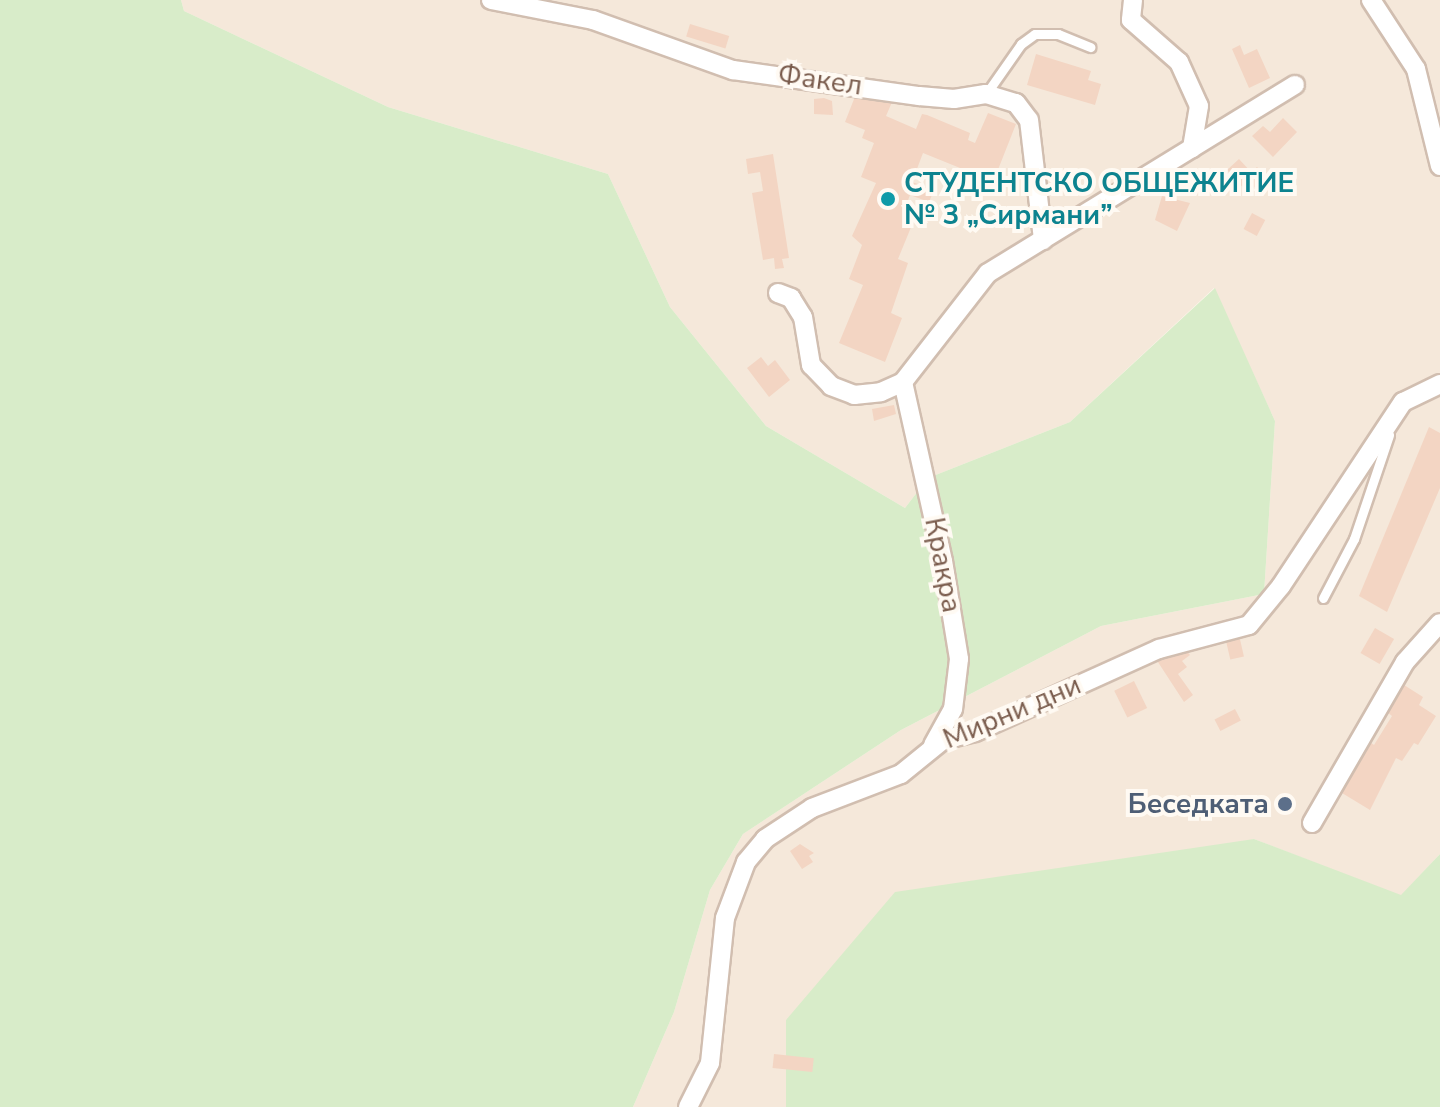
<!DOCTYPE html>
<meta charset="utf-8">
<style>
body{margin:0}
#map{position:relative;width:1440px;height:1107px;overflow:hidden;background:#fdf6ec;font-family:"Nunito Sans",sans-serif}
div>[style]{position:absolute}
.residential>*{inset:0;background:#f5e8da}
.green>*{inset:0;background:#d8ecc9}
.building>*{inset:0;background:#f3d5c3;transform-origin:0 0}
.roads{filter:drop-shadow(2px 0 #d1beb0) drop-shadow(-2px 0 #d1beb0) drop-shadow(0 2px #d1beb0) drop-shadow(0 -2px #d1beb0)}
.lane>*{height:9px;margin:-4.5px;padding:0 4.5px;transform-origin:4.5px;border-radius:4.5px;background:#fff}
.street>*{height:18px;margin:-9px;padding:0 9px;transform-origin:9px;border-radius:9px;background:#fff}
.dots>*{width:22px;height:22px;translate:-50% -50%;box-sizing:border-box;border:4px solid #fffaf3;border-radius:50%}
span{translate:-50% -50%;white-space:nowrap;text-align:center;line-height:1.15;-webkit-text-stroke:8px #fffaf3;paint-order:stroke}
.street-label{font-size:28px;color:#7a5c4d}
.culture-label{font-size:28px;color:#0d838f;font-weight:700}
.left{translate:0 -50%;text-align:left}
.service-label{font-size:28px;color:#4e5e75;font-weight:700}
.right{translate:-100% -50%;text-align:right}
</style>
<div id="map">
<div class="residential">
<i style="clip-path:polygon(181px 0,1440px 0,1440px 854px,1401px 896px,1254px 839px,786px 1020px,786px 1107px,633px 1107px,674px 1012px,710px 890px,743px 834px,901px 730px,1101px 626px,1264px 594px,1275px 421px,1214px 288px,1070px 422px,928px 478px,905px 508px,766px 426px,670px 307px,608px 174px,388px 107px,184px 11px)"></i>
</div>
<div class="green">
<i style="clip-path:polygon(0 0,181px 0,184px 11px,388px 107px,608px 174px,670px 307px,766px 426px,905px 508px,928px 478px,1070px 422px,1215px 288px,1275px 421px,1264px 594px,1101px 626px,901px 730px,743px 834px,710px 890px,674px 1012px,633px 1107px,0 1107px)"></i>
<i style="clip-path:polygon(1254px 839px,1401px 895px,1440px 854px,1440px 1107px,786px 1107px,786px 1020px,895px 892px)"></i>
</div>
<div class="building">
<i style="left:690px;top:24px;width:41px;height:13px;rotate:17deg"></i>
<i style="clip-path:polygon(1240px 45px,1244px 55px,1257px 49px,1270px 78px,1249px 88px,1232px 49px)"></i>
<i style="clip-path:polygon(1036px 54px,1091px 71px,1088px 80px,1101px 84px,1095px 105px,1027px 85px)"></i>
<i style="clip-path:polygon(858px 89px,892px 102px,886px 116px,916px 129px,922px 114px,927px 115px,970px 133px,968px 140px,975px 143px,988px 113px,1016px 124px,990px 190px,962px 179px,965px 170px,923px 153px,912px 182px,934px 190px,929px 202px,910px 195px,904px 211px,914px 220px,898px 259px,908px 263px,891px 313px,902px 318px,885px 362px,839px 343px,863px 285px,849px 279px,862px 245px,852px 236px,876px 183px,861px 177px,874px 143px,862px 138px,865px 130px,845px 122px)"></i>
<i style="clip-path:polygon(824px 98px,832px 101px,833px 115px,814px 114px,814px 99px)"></i>
<i style="clip-path:polygon(1283px 118px,1297px 132px,1273px 157px,1252px 136px,1263px 126px,1270px 132px)"></i>
<i style="clip-path:polygon(773px 154px,789px 258px,782px 259px,784px 268px,775px 269px,774px 258px,763px 260px,752px 193px,763px 191px,760px 172px,748px 174px,746px 159px)"></i>
<i style="clip-path:polygon(1239px 159px,1251px 172px,1257px 167px,1266px 177px,1248px 193px,1227px 170px)"></i>
<i style="clip-path:polygon(1162px 196px,1190px 203px,1177px 231px,1155px 220px)"></i>
<i style="left:1252px;top:213px;width:15px;height:18px;rotate:28deg"></i>
<i style="clip-path:polygon(761px 357px,768px 366px,775px 360px,790px 380px,769px 397px,747px 368px)"></i>
<i style="clip-path:polygon(894px 405px,896px 414px,874px 421px,872px 409px)"></i>
<i style="clip-path:polygon(1429px 427px,1440px 433px,1440px 488px,1387px 612px,1359px 596px)"></i>
<i style="left:1375px;top:628px;width:22px;height:29px;rotate:30deg"></i>
<i style="left:1239px;top:635px;width:22px;height:14px;rotate:77deg"></i>
<i style="clip-path:polygon(1185px 649px,1190px 655px,1182px 661px,1187px 667px,1178px 674px,1193px 695px,1184px 702px,1154px 656px)"></i>
<i style="left:1134px;top:681px;width:30px;height:22px;rotate:64deg"></i>
<i style="clip-path:polygon(1404px 685px,1423px 697px,1419px 705px,1436px 716px,1418px 745px,1414px 743px,1402px 761px,1396px 758px,1370px 810px,1342px 793px,1368px 741px,1374px 745px,1392px 716px,1387px 712px)"></i>
<i style="left:1235px;top:709px;width:13px;height:23px;rotate:63deg"></i>
<i style="clip-path:polygon(800px 844px,814px 853px,809px 856px,813px 862px,802px 869px,790px 851px)"></i>
<i style="left:774px;top:1054px;width:40px;height:14px;rotate:6deg"></i>
</div>
<div class="roads">
<div class="lane">
<i style="left:986px;top:94px;width:61px;rotate:-55deg"></i>
<i style="left:1021px;top:44px;width:17px;rotate:-36deg"></i>
<i style="left:1035px;top:34px;width:23px"></i>
<i style="left:1058px;top:34px;width:35px;rotate:22deg"></i>
<i style="left:1323px;top:598px;width:67px;rotate:-62.3deg"></i>
<i style="left:1354px;top:539px;width:110px;rotate:-71.4deg"></i>
</div>
<div class="street">
<i style="left:491px;top:0;width:104px;rotate:11.1deg"></i>
<i style="left:593px;top:20px;width:149px;rotate:19.7deg"></i>
<i style="left:733px;top:70px;width:188px;rotate:8deg"></i>
<i style="left:919px;top:96px;width:35px;rotate:5deg"></i>
<i style="left:954px;top:99px;width:32px;rotate:-9deg"></i>
<i style="left:986px;top:94px;width:31px;rotate:17deg"></i>
<i style="left:1016px;top:103px;width:21px;rotate:53deg"></i>
<i style="left:1029px;top:120px;width:121px;rotate:83.3deg"></i>
<i style="left:1133px;top:0;width:20px;rotate:96deg"></i>
<i style="left:1131px;top:20px;width:64px;rotate:41.2deg"></i>
<i style="left:1179px;top:62px;width:48px;rotate:65.6deg"></i>
<i style="left:1199px;top:106px;width:43px;rotate:99.5deg"></i>
<i style="left:1371px;top:0;width:82px;rotate:56.9deg"></i>
<i style="left:1416px;top:69px;width:100px;rotate:76.1deg"></i>
<i style="left:778px;top:293px;width:14px;rotate:21deg"></i>
<i style="left:791px;top:298px;width:22px;rotate:58deg"></i>
<i style="left:803px;top:317px;width:49px;rotate:80.5deg"></i>
<i style="left:811px;top:365px;width:29px;rotate:46deg"></i>
<i style="left:831px;top:386px;width:25px;rotate:21deg"></i>
<i style="left:854px;top:395px;width:27px;rotate:-6deg"></i>
<i style="left:881px;top:392px;width:24px;rotate:-24deg"></i>
<i style="left:903px;top:382px;width:138px;rotate:-52.1deg"></i>
<i style="left:988px;top:273px;width:360px;rotate:-31.5deg"></i>
<i style="left:903px;top:382px;width:183px;rotate:77.4deg"></i>
<i style="left:943px;top:561px;width:99px;rotate:80.7deg"></i>
<i style="left:959px;top:659px;width:50px;rotate:96.8deg"></i>
<i style="left:953px;top:709px;width:41px;rotate:119.1deg"></i>
<i style="left:1312px;top:823px;width:186px;rotate:-60deg"></i>
<i style="left:1405px;top:662px;width:52px;rotate:-48.1deg"></i>
<i style="left:688px;top:1107px;width:49px;rotate:-63.4deg"></i>
<i style="left:710px;top:1063px;width:146px;rotate:-84.1deg"></i>
<i style="left:725px;top:918px;width:60px;rotate:-69.4deg"></i>
<i style="left:746px;top:862px;width:30px;rotate:-50deg"></i>
<i style="left:765px;top:839px;width:56px;rotate:-33.4deg"></i>
<i style="left:812px;top:808px;width:95px;rotate:-20.9deg"></i>
<i style="left:901px;top:774px;width:54px;rotate:-39deg"></i>
<i style="left:943px;top:740px;width:33px;rotate:-14deg"></i>
<i style="left:975px;top:732px;width:202px;rotate:-24.3deg"></i>
<i style="left:1159px;top:649px;width:93px;rotate:-14.9deg"></i>
<i style="left:1249px;top:625px;width:50px;rotate:-50.6deg"></i>
<i style="left:1281px;top:586px;width:221px;rotate:-56.5deg"></i>
<i style="left:1403px;top:402px;width:41px;rotate:-25.9deg"></i>
</div>
</div>
<div class="dots">
<i style="left:888px;top:199px;background:#0f9aa8"></i>
<i style="left:1285px;top:804px;background:#5c6f8a"></i>
</div>
<div class="street-label">
<span style="left:820px;top:80px;rotate:8deg">Факел</span>
<span style="left:943px;top:565px;rotate:79deg">Кракра</span>
<span style="left:1012px;top:712px;rotate:-23deg">Мирни дни</span>
</div>
<div class="culture-label">
<span class="left" style="left:904px;top:199px">СТУДЕНТСКО ОБЩЕЖИТИЕ<br>№ 3 „Сирмани”</span>
</div>
<div class="service-label">
<span class="right" style="left:1269px;top:804px">Беседката</span>
</div>
</div>
